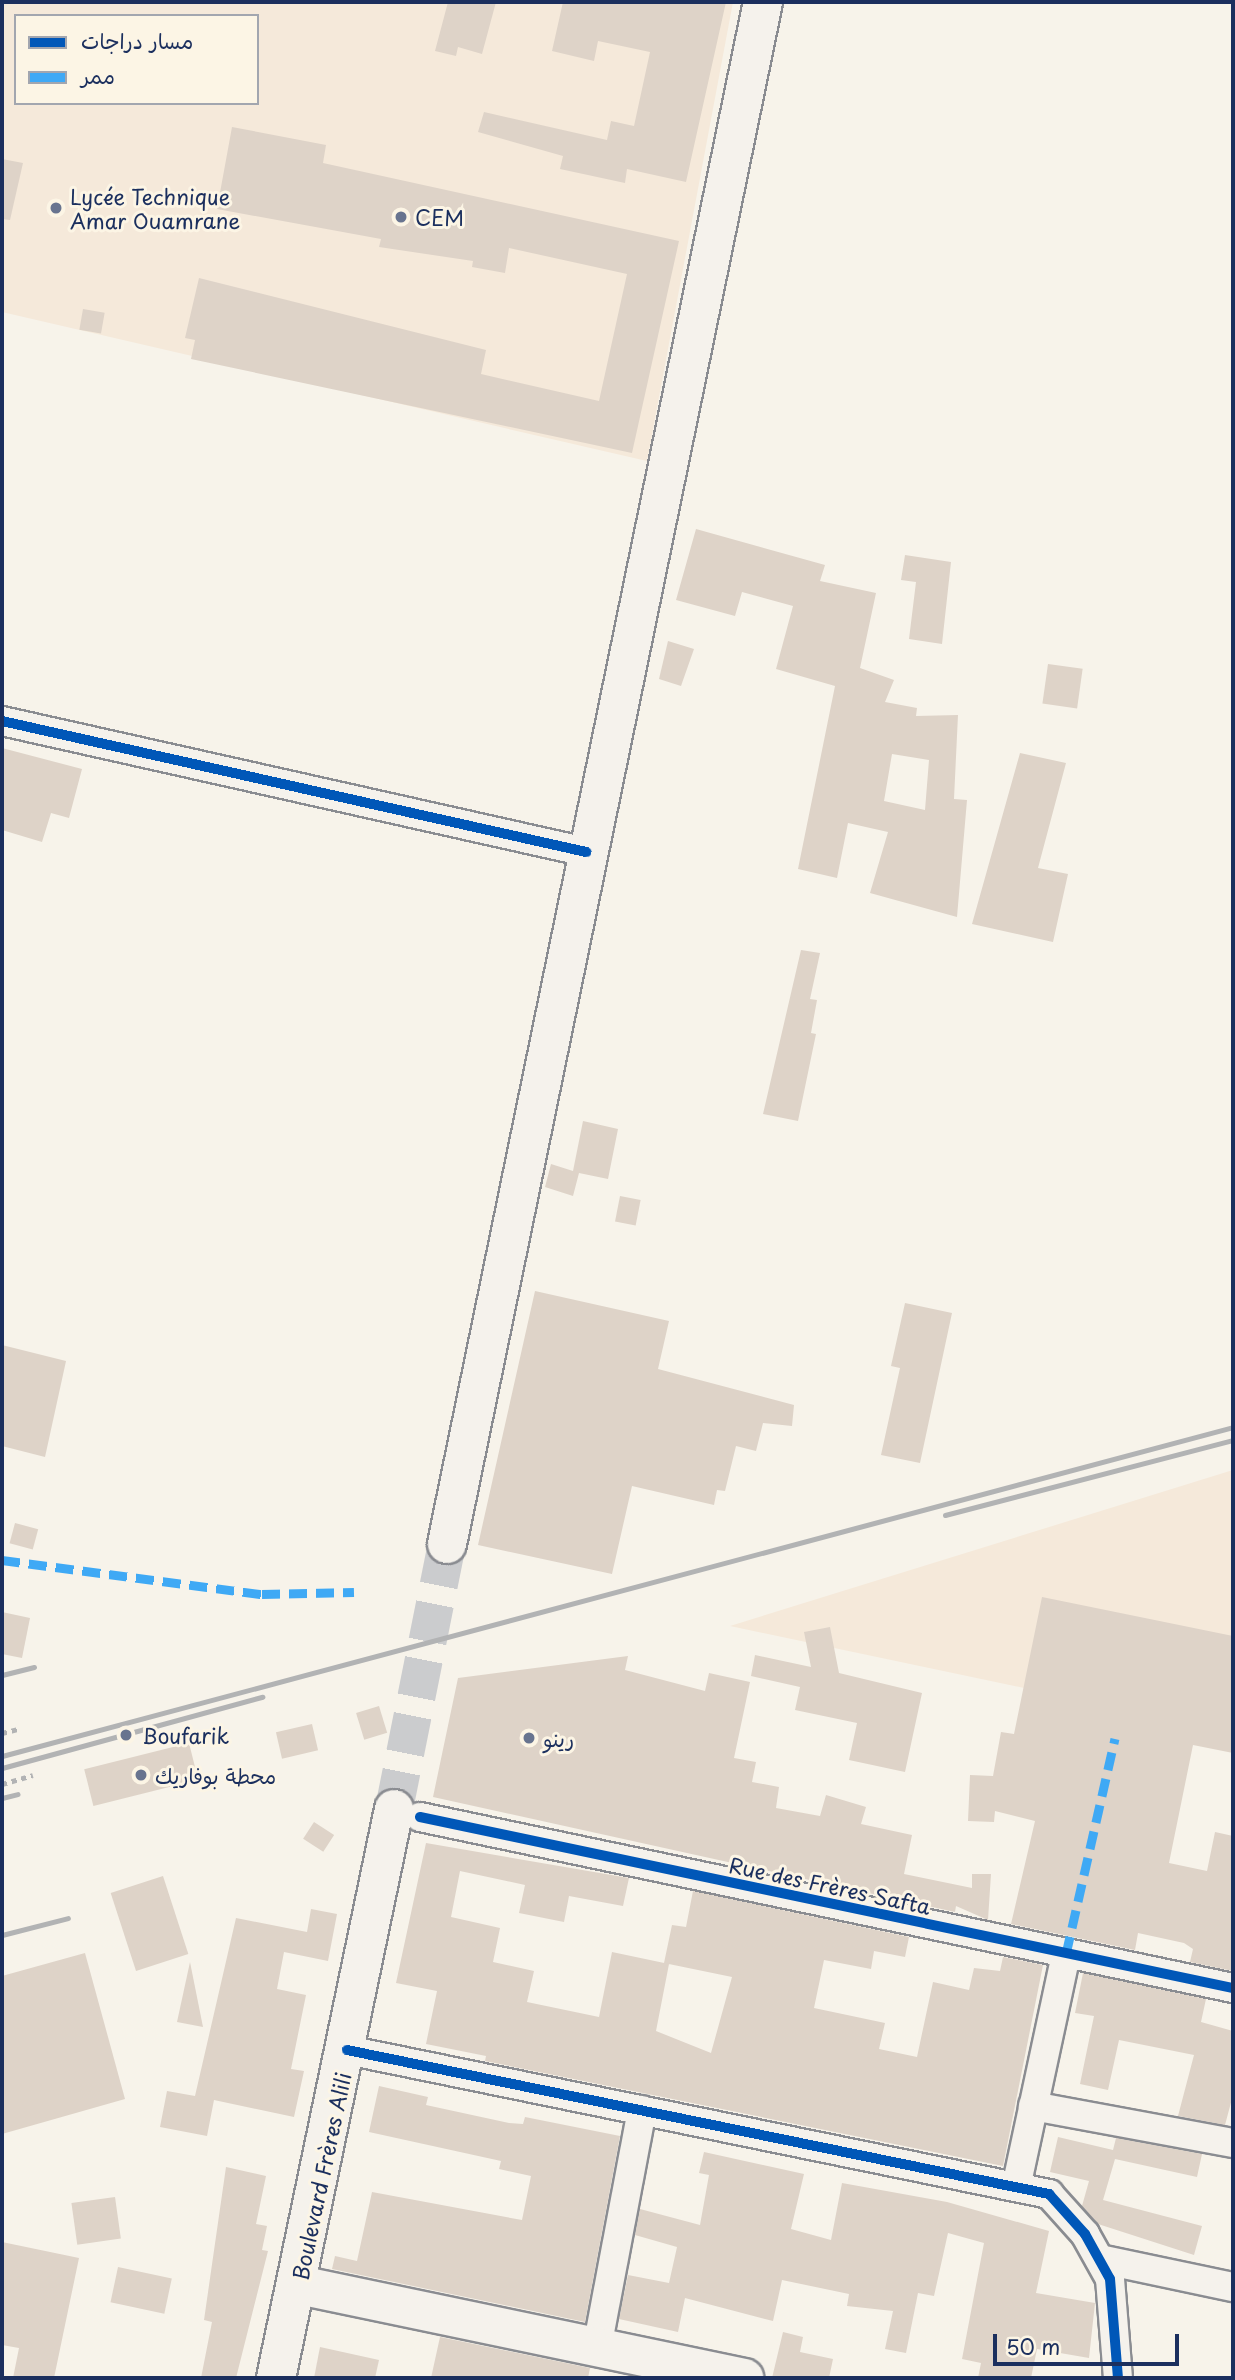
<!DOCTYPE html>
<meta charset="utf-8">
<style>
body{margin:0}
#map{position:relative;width:1235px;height:2380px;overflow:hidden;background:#f7f3ea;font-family:"Playpen Sans","Playpen Sans Arabic",sans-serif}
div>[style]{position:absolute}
.built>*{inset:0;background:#f5e9da}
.building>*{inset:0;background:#ded3c8;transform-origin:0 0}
.secondary-tunnel>*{height:38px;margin-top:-19px;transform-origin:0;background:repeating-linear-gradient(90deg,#cbccce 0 38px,transparent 0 57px)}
.path>*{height:4.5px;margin-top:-2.25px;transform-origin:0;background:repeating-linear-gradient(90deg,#b2b3b4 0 5px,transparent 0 10px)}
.roads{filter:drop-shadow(2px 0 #8a8c91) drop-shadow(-2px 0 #8a8c91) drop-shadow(0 2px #8a8c91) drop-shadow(0 -2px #8a8c91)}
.minor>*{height:28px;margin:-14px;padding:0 14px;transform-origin:14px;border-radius:14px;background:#f5f2ec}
.secondary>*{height:38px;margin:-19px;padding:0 19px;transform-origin:19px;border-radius:19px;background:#f5f2ec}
.rail>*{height:5px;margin:-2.5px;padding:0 2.5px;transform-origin:2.5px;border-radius:2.5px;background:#b2b3b4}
.quiet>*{height:9px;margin-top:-4.5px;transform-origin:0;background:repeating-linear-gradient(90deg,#3fa9f5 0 18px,transparent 0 27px)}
.cycleway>*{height:10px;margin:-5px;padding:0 5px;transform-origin:5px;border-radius:5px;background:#0057b8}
.dots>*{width:19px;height:19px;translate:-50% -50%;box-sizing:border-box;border:4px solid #fcf5e5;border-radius:50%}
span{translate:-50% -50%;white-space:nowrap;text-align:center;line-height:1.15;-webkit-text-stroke:6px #fcf5e5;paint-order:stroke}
.poi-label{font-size:21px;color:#1b2f5e}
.left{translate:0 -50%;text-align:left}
.street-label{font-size:21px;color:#1b2f5e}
.frame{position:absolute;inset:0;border:4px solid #1b2f5e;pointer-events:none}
.legend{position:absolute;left:14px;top:14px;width:245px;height:91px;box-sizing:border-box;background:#fcf5e5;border:2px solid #a2a6af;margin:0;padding:9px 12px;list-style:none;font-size:21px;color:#1b2f5e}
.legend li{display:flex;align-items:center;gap:14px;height:35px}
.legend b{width:35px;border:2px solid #a2a6af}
.scale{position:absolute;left:993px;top:2334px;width:186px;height:32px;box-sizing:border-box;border:4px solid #1b2f5e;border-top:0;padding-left:9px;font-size:21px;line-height:24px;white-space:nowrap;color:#1b2f5e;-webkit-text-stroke:5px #fcf5e5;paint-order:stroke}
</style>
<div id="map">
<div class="built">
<i style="clip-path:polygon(evenodd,2px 2px,733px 2px,647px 461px,2px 312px,2px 2px,16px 16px,257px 16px,257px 103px,16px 103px,16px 16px)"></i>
<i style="clip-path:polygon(1233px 1470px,1233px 1732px,730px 1626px)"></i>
</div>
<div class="building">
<i style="clip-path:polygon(448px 2px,496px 2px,482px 54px,458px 47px,456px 56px,435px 51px)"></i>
<i style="clip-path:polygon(563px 2px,726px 2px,686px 182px,627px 169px,625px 183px,560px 169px,563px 156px,478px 132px,484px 112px,607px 140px,611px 121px,634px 126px,650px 52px,598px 41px,594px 61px,552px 51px)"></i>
<i style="clip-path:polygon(232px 127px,326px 145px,323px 163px,679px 241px,632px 453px,191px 359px,195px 340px,185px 338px,199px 278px,486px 350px,481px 374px,599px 401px,627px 274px,509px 248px,505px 273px,472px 267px,473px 261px,379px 247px,381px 239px,217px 209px)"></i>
<i style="clip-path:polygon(2px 159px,23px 163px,10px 220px,2px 219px)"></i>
<i style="left:83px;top:309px;width:22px;height:21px;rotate:10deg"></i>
<i style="clip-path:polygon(evenodd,696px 529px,825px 565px,820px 581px,876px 593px,860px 668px,894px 680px,885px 702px,917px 708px,916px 716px,958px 715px,954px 799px,967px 800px,957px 917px,870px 893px,888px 832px,848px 823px,837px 878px,798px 869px,835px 686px,776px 669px,793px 606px,742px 592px,735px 616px,676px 600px,696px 529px,892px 754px,929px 760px,925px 810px,884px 801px,892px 754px)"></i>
<i style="clip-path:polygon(905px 555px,951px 562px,942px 644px,909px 639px,916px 582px,901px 580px)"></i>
<i style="clip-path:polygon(668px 641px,694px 649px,681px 686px,659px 679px)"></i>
<i style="left:1048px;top:664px;width:35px;height:40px;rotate:8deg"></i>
<i style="clip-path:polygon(2px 748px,82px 769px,69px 818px,51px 813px,42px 842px,2px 830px)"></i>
<i style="clip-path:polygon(1020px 753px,1066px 763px,1038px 868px,1068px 874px,1053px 942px,972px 924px)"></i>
<i style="clip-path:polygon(801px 950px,820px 953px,810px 999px,817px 1000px,811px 1033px,816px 1034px,798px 1121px,763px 1114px)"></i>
<i style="clip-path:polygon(583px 1121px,618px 1129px,608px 1179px,579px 1173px,573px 1196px,545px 1187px,551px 1164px,573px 1171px)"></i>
<i style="left:620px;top:1196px;width:21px;height:26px;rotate:11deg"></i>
<i style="clip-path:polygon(535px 1291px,669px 1321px,658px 1369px,794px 1405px,792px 1426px,763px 1423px,756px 1451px,736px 1446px,725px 1491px,717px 1490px,714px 1505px,632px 1486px,612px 1574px,478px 1545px)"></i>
<i style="clip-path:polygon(905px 1303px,952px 1313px,920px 1463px,881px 1455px,900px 1368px,891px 1366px)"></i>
<i style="clip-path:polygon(2px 1345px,66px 1361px,45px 1457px,2px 1446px)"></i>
<i style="left:15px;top:1523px;width:24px;height:21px;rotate:15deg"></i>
<i style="clip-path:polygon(1042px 1597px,1233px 1636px,1233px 1753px,1193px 1745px,1169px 1863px,1207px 1871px,1215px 1832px,1233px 1836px,1233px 1971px,1190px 1962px,1193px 1949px,1184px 1943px,1138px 1933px,1135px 1950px,1011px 1924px,1035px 1821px,995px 1811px,994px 1822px,968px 1821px,970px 1775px,993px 1776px,1001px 1732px,1014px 1734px)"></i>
<i style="clip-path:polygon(2px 1612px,30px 1618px,22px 1658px,2px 1654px)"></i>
<i style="clip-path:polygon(830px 1627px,839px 1673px,922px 1693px,905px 1772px,849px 1760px,857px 1723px,795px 1710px,800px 1687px,751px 1676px,755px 1655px,811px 1667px,804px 1632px)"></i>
<i style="clip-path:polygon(628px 1656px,625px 1670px,705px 1691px,709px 1673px,750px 1682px,734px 1758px,756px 1762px,752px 1782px,779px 1787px,776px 1808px,820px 1816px,826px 1795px,866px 1807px,861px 1824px,912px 1835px,904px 1874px,972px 1888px,972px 1874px,991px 1874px,988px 1920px,956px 1906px,955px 1912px,433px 1797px,458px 1678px)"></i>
<i style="left:379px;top:1706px;width:28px;height:24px;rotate:73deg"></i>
<i style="left:312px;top:1724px;width:27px;height:37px;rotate:77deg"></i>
<i style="left:189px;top:1743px;width:38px;height:108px;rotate:76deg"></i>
<i style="left:314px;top:1822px;width:24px;height:20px;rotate:33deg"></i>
<i style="clip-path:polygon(426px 1843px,629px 1878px,623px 1906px,569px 1896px,564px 1922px,519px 1913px,525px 1885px,460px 1871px,451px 1917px,500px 1928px,493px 1962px,534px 1971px,527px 2002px,599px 2017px,612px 1952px,669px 1964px,656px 2031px,711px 2053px,732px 1977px,664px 1963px,672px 1925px,686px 1927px,693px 1891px,909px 1937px,905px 1957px,874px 1951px,871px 1969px,824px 1960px,814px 2008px,885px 2023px,879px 2049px,917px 2057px,933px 1982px,969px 1990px,974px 1968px,1000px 1971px,1003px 1957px,1043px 1965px,1003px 2166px,485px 2061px,486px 2056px,426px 2044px,437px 1991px,396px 1983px)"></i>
<i style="left:163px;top:1876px;width:82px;height:55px;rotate:72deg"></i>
<i style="clip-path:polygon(311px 1909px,337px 1914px,328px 1961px,284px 1952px,277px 1989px,306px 1995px,291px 2069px,304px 2071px,294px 2117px,214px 2100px,207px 2136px,160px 2127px,167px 2091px,195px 2096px,236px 1918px,307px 1932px)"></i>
<i style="clip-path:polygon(85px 1953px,125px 2099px,2px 2134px,2px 1976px)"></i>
<i style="clip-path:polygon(190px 1962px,203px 2027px,177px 2022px)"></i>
<i style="clip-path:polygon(1083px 1973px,1206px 1999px,1201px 2022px,1233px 2031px,1233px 2095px,1225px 2125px,1178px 2116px,1194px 2055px,1119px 2040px,1108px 2090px,1080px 2084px,1094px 2016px,1075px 2013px)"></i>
<i style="clip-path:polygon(379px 2086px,428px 2097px,426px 2105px,509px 2123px,523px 2124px,525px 2117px,620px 2136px,585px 2322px,332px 2269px,335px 2256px,357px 2261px,372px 2192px,522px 2220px,531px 2176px,499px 2169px,501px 2161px,369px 2132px)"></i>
<i style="clip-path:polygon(1058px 2137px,1113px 2150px,1116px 2138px,1202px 2154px,1197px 2177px,1115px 2159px,1103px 2200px,1202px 2226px,1194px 2255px,1098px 2224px,1082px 2206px,1089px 2181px,1050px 2172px)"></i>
<i style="clip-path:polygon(704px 2152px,804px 2174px,791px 2229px,831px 2240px,842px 2183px,947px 2202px,1049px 2231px,1036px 2293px,1095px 2303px,1089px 2358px,1037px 2349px,1031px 2378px,978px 2378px,981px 2363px,962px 2359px,984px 2243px,948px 2233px,934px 2296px,918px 2293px,906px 2353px,885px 2349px,893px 2311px,847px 2306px,849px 2294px,782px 2280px,773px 2321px,685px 2298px,678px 2332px,619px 2319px,628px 2275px,669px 2283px,677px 2247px,635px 2235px,640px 2209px,700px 2225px,709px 2175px,699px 2173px)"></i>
<i style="clip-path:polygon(226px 2167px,266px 2176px,256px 2224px,267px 2226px,262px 2250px,268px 2251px,236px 2378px,201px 2378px,212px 2322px,204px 2320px)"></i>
<i style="left:115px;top:2197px;width:42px;height:44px;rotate:82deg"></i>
<i style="clip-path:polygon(2px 2242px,79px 2258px,54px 2378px,13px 2378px,19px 2348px,2px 2345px)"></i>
<i style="left:118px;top:2267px;width:55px;height:36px;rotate:12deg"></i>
<i style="clip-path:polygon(783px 2332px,803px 2337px,800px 2352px,833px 2359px,829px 2378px,772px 2378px)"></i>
<i style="clip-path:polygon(440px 2337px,590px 2368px,588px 2378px,431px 2378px)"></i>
<i style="clip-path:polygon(320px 2347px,379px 2360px,375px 2378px,314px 2378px)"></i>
</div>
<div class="secondary-tunnel">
<i style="left:394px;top:1809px;width:270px;rotate:-78.7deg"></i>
</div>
<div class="path">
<i style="left:2px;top:1733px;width:16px;rotate:-14deg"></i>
<i style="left:2px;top:1784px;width:32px;rotate:-16deg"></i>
</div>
<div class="roads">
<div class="minor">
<i style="left:2px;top:721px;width:599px;rotate:12.64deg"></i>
<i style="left:420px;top:1817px;width:831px;rotate:11.88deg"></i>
<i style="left:347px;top:2050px;width:717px;rotate:11.59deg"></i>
<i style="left:1049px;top:2194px;width:54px;rotate:48deg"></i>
<i style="left:1085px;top:2234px;width:51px;rotate:60.9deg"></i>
<i style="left:1110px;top:2279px;width:99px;rotate:85.4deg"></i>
<i style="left:1033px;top:2106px;width:203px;rotate:10.5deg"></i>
<i style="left:1017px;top:2183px;width:234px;rotate:-77.9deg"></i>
<i style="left:1100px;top:2259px;width:136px;rotate:11.9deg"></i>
<i style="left:597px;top:2348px;width:242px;rotate:-79.3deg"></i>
</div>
<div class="secondary">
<i style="left:447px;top:1544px;width:1574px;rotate:-78.42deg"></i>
<i style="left:299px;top:2285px;width:455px;rotate:11.8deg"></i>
<i style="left:276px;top:2378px;width:581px;rotate:-78.28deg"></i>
</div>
</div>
<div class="rail">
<i style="left:945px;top:1515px;width:298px;rotate:-14.6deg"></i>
<i style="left:2px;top:1675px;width:33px;rotate:-14deg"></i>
<i style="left:2px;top:1756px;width:1274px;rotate:-14.96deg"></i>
<i style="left:2px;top:1768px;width:270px;rotate:-15.3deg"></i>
<i style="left:2px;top:1798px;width:16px;rotate:-14deg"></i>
<i style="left:2px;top:1935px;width:68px;rotate:-14.4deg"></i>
</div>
<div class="quiet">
<i style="left:2px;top:1560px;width:262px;rotate:7.5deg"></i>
<i style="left:262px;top:1594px;width:92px;rotate:-1.2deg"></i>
<i style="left:1066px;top:1954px;width:221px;rotate:-77.2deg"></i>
</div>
<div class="cycleway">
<i style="left:2px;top:721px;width:599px;rotate:12.64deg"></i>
<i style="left:420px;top:1817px;width:831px;rotate:11.88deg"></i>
<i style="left:347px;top:2050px;width:717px;rotate:11.59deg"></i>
<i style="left:1049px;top:2194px;width:54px;rotate:48deg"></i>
<i style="left:1085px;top:2234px;width:51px;rotate:60.9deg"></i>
<i style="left:1110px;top:2279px;width:99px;rotate:85.4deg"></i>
</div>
<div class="dots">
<i style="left:56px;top:208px;background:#68748f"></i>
<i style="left:401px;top:217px;background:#68748f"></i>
<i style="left:126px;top:1735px;background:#68748f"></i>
<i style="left:529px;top:1738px;background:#68748f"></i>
<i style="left:141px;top:1775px;background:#68748f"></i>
</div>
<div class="poi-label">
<span class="left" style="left:70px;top:208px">Lycée Technique<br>Amar Ouamrane</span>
<span class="left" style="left:415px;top:217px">CEM</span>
<span class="left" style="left:142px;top:1735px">Boufarik</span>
<span class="left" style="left:543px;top:1738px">رينو</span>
<span class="left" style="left:155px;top:1775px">محطة بوفاريك</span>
</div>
<div class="street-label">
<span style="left:830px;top:1885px;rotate:12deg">Rue des Frères Safta</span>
<span style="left:321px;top:2176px;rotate:-78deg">Boulevard Frères Alili</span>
</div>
<div class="frame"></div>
<ul class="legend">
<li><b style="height:9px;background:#0057b8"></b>مسار دراجات</li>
<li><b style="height:9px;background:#3fa9f5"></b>ممر</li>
</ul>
<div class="scale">50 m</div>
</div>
